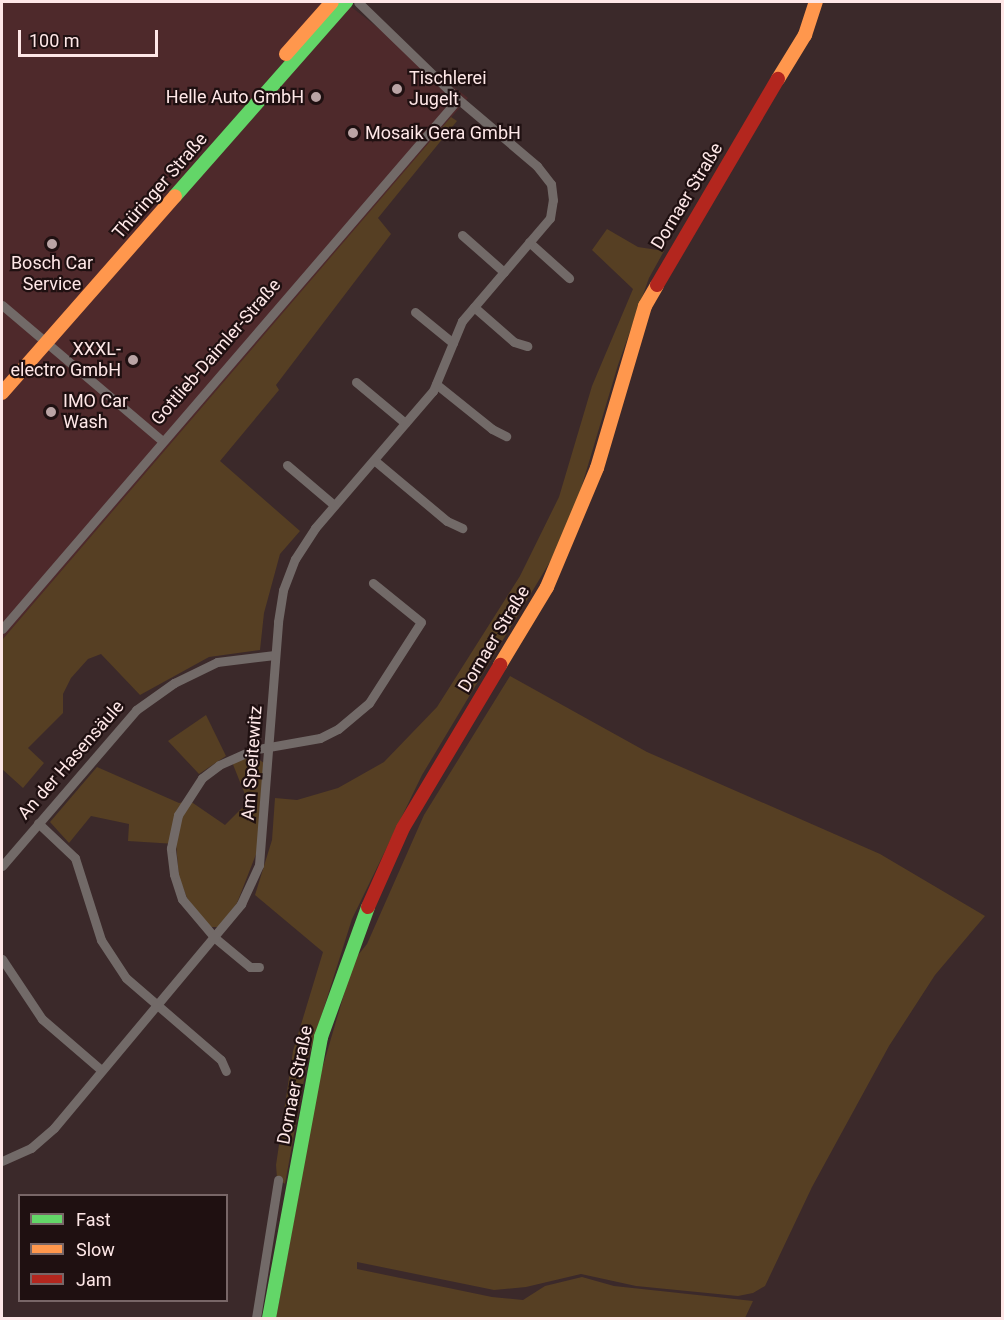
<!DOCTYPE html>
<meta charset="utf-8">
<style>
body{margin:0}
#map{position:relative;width:1004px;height:1320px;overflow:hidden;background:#3b292a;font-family:Roboto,sans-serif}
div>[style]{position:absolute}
.built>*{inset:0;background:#4e292b}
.green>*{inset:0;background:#563f23}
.street>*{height:9px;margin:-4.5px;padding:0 4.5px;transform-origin:4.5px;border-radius:4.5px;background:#726a68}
.fast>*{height:14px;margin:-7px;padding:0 7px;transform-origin:7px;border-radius:7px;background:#63d668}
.slow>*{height:14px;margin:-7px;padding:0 7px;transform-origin:7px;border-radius:7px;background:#ff974d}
.jam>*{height:14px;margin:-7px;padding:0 7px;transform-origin:7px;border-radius:7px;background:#b3261e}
.dots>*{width:16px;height:16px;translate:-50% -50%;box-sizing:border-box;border:3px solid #1f1011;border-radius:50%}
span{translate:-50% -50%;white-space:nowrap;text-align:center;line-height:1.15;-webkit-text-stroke:4.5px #1f1011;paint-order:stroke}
.poi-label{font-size:18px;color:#fee7e7}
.left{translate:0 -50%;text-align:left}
.right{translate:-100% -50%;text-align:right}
.street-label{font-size:18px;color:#fee7e7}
.frame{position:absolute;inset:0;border:3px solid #fee7e7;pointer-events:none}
.legend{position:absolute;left:18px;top:1194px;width:210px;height:108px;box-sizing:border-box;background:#1f1011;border:2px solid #786667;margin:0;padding:8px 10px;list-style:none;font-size:18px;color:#fee7e7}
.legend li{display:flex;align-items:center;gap:12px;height:30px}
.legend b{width:30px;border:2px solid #786667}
.scale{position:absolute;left:18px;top:30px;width:140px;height:27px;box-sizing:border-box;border:3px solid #fee7e7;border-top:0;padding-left:8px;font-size:18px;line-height:21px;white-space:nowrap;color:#fee7e7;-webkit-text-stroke:4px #1f1011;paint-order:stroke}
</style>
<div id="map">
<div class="built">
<i style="clip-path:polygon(2px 2px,345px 2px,468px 98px,2px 640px)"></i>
</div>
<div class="green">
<i style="clip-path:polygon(451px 117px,457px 121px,378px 218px,391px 234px,276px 385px,279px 390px,220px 461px,300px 531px,280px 554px,264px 613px,260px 650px,209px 657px,140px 695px,101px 654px,88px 659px,71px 678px,63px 694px,63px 713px,28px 748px,44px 763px,23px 788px,2px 769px,2px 640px)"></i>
<i style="clip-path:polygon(607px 229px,638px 247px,664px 251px,649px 278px,618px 365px,577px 502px,551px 560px,422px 775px,352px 919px,308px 1058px,285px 1184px,277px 1178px,276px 1165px,293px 1051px,323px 952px,255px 895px,272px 840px,275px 798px,297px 800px,338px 788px,384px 762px,437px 707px,520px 576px,559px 497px,592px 386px,633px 289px,592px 250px)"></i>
<i style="clip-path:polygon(510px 676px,647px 752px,880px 854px,985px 916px,935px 975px,889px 1046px,812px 1187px,765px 1286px,753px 1293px,738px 1296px,636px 1286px,581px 1274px,526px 1287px,494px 1290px,357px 1262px,357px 1269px,492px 1297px,523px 1300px,545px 1286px,582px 1277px,614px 1286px,753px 1301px,745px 1318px,276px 1318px,320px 1076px,354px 960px,367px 944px,424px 815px)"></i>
<i style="clip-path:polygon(206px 715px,226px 756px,199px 774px,168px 741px)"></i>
<i style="clip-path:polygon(252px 755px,264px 763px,258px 849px,237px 903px,218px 927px,209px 927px,187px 898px,179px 877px,176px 844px,128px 841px,129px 824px,91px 816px,69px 843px,50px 822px,97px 767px,179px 803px,190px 801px,225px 825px,248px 802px,232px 762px)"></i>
</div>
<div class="street">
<i style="left:462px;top:235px;width:56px;rotate:41.4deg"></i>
<i style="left:529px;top:242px;width:54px;rotate:42deg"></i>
<i style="left:2px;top:305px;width:209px;rotate:40.3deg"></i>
<i style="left:474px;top:307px;width:53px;rotate:41.2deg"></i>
<i style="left:514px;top:342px;width:14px;rotate:17deg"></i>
<i style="left:415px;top:312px;width:49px;rotate:39.2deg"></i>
<i style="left:356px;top:382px;width:64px;rotate:39.9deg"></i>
<i style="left:436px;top:384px;width:72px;rotate:38.8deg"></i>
<i style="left:492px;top:429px;width:16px;rotate:27deg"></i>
<i style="left:374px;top:460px;width:95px;rotate:39.9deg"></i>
<i style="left:447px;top:521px;width:17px;rotate:25deg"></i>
<i style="left:287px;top:465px;width:62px;rotate:40.4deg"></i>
<i style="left:2px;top:629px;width:699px;rotate:-49.29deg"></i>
<i style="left:38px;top:823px;width:51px;rotate:43.4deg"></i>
<i style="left:75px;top:858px;width:86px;rotate:72.4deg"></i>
<i style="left:101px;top:940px;width:45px;rotate:56.7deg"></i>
<i style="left:126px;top:978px;width:125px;rotate:40.8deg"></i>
<i style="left:221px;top:1060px;width:12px;rotate:66deg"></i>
<i style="left:2px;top:866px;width:206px;rotate:-49.3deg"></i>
<i style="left:136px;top:710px;width:47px;rotate:-35.4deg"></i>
<i style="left:174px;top:683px;width:48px;rotate:-26deg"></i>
<i style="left:217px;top:662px;width:58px;rotate:-6.9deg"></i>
<i style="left:2px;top:959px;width:72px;rotate:56.3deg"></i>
<i style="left:42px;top:1019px;width:78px;rotate:40.8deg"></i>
<i style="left:259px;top:967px;width:9px;rotate:180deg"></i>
<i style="left:250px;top:967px;width:45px;rotate:-140.4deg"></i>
<i style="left:215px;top:938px;width:51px;rotate:-130.2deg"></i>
<i style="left:182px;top:899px;width:26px;rotate:-108deg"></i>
<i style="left:174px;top:874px;width:26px;rotate:-97deg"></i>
<i style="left:171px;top:848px;width:34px;rotate:-78deg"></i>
<i style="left:178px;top:815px;width:44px;rotate:-57deg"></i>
<i style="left:202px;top:778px;width:21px;rotate:-37deg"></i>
<i style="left:219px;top:765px;width:36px;rotate:-24deg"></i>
<i style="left:252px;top:750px;width:69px;rotate:-10deg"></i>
<i style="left:320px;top:738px;width:20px;rotate:-27deg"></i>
<i style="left:338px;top:729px;width:40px;rotate:-40deg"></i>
<i style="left:369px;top:703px;width:96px;rotate:-57.3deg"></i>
<i style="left:421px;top:622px;width:62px;rotate:-140.9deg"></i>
<i style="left:2px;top:1161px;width:32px;rotate:-24deg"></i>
<i style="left:31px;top:1148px;width:30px;rotate:-41deg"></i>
<i style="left:54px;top:1128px;width:292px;rotate:-50.1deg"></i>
<i style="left:241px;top:904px;width:43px;rotate:-65.2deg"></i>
<i style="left:259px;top:865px;width:244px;rotate:-85.5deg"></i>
<i style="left:278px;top:622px;width:32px;rotate:-81deg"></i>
<i style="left:283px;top:590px;width:33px;rotate:-69deg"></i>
<i style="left:295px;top:559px;width:37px;rotate:-57deg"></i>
<i style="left:315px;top:528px;width:181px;rotate:-49.3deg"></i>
<i style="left:433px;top:391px;width:76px;rotate:-67.5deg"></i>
<i style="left:462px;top:321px;width:135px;rotate:-49.5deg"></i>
<i style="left:550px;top:218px;width:18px;rotate:-81deg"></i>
<i style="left:553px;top:200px;width:16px;rotate:-97deg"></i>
<i style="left:551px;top:184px;width:23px;rotate:-128deg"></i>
<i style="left:537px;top:166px;width:104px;rotate:-139.7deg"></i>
<i style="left:458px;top:99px;width:139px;rotate:-135.9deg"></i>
<i style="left:256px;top:1318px;width:140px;rotate:-80.9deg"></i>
</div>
<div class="fast">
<i style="left:175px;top:196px;width:259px;rotate:-48.6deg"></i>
<i style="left:269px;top:1318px;width:286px;rotate:-79.5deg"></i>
<i style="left:321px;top:1037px;width:138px;rotate:-70.1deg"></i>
</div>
<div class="slow">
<i style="left:286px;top:54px;width:69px;rotate:-48.5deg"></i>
<i style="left:778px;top:79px;width:52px;rotate:-58.5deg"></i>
<i style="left:805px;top:35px;width:35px;rotate:-72deg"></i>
<i style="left:2px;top:393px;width:262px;rotate:-48.7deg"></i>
<i style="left:500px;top:665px;width:91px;rotate:-58.9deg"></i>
<i style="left:547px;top:587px;width:129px;rotate:-67.2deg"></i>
<i style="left:597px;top:468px;width:169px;rotate:-73.5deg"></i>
<i style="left:645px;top:306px;width:24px;rotate:-60deg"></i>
</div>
<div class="jam">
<i style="left:657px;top:285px;width:239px;rotate:-59.6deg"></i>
<i style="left:368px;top:907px;width:86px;rotate:-66.1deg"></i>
<i style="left:403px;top:828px;width:190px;rotate:-59.2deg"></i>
</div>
<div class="dots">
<i style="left:397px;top:89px;background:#baa4a5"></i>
<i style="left:316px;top:97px;background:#baa4a5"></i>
<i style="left:353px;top:133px;background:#baa4a5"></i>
<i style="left:52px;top:244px;background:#baa4a5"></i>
<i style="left:133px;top:360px;background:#baa4a5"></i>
<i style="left:51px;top:412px;background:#baa4a5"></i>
</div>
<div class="poi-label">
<span class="left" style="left:409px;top:89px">Tischlerei<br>Jugelt</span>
<span class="right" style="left:304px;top:97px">Helle Auto GmbH</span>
<span class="left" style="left:365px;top:133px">Mosaik Gera GmbH</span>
<span style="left:52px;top:274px">Bosch Car<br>Service</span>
<span class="right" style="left:121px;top:360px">XXXL-<br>electro GmbH</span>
<span class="left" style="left:63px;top:412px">IMO Car<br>Wash</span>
</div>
<div class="street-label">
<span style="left:160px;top:186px;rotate:-49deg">Thüringer Straße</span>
<span style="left:687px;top:196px;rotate:-59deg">Dornaer Straße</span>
<span style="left:216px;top:352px;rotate:-49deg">Gottlieb-Daimler-Straße</span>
<span style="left:494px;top:639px;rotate:-59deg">Dornaer Straße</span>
<span style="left:71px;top:760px;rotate:-49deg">An der Hasensäule</span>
<span style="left:252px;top:763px;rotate:-86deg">Am Speitewitz</span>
<span style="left:295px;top:1085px;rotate:-79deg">Dornaer Straße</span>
</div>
<div class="frame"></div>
<ul class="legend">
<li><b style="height:8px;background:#63d668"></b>Fast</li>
<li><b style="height:8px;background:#ff974d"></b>Slow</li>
<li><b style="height:8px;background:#b3261e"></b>Jam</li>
</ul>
<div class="scale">100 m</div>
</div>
